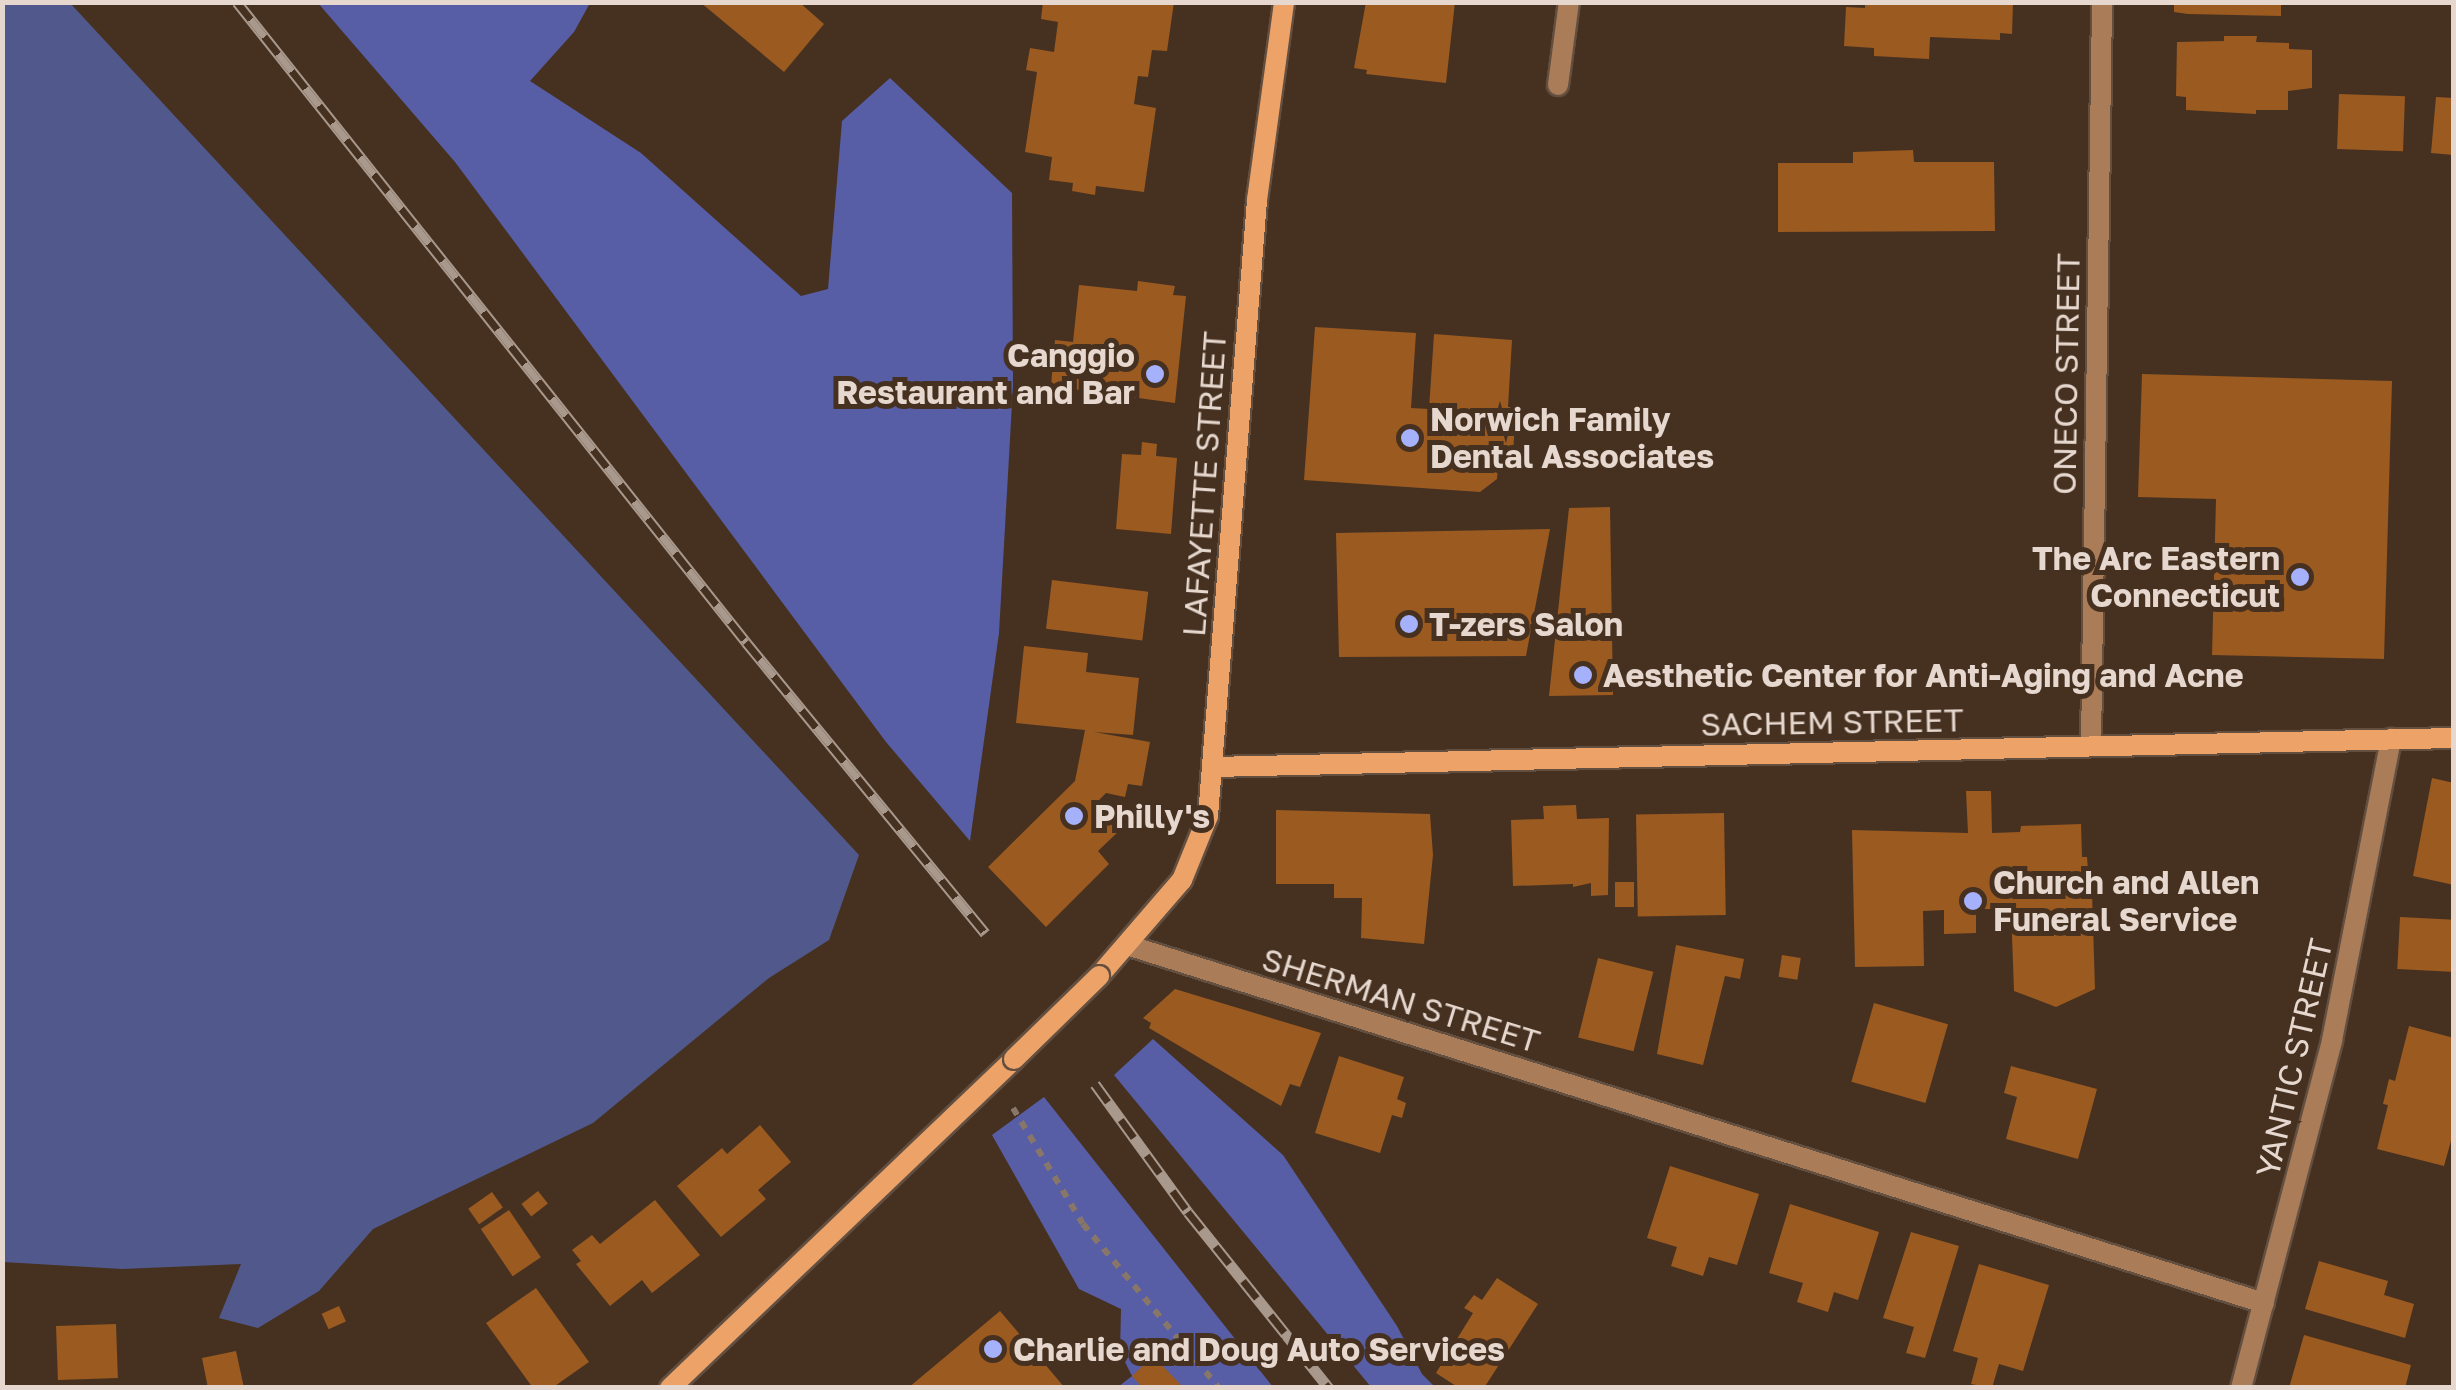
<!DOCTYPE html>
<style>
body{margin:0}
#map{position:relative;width:2456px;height:1390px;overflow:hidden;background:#463121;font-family:"Golos Text",sans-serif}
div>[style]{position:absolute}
.green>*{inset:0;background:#51588b}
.forest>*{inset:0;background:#575ea5}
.building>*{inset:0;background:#9b5a20;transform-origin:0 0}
.path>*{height:6px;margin-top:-3px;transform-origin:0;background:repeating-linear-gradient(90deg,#887669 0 8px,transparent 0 16px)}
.roads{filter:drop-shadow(2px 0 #634f40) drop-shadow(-2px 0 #634f40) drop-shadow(0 2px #634f40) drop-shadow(0 -2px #634f40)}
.lane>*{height:20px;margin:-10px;padding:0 10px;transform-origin:10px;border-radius:10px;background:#ab7c58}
.street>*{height:20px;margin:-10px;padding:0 10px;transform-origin:10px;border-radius:10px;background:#ab7c58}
.secondary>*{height:20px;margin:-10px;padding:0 10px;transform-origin:10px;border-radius:10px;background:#eda368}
.rail>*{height:11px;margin-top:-5.5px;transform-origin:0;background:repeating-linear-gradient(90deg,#463121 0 22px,#a9998d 0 44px);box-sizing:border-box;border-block:2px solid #a9998d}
.bridges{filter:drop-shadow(2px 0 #634f40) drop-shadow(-2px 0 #634f40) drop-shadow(0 2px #634f40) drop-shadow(0 -2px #634f40)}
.secondary-bridge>*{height:20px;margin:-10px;padding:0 10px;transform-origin:10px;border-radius:10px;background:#eda368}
.dots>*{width:28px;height:28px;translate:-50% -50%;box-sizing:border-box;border:5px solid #463121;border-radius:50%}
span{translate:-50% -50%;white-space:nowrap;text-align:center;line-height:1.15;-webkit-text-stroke:10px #463121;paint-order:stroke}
.poi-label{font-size:32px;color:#e6d8cf;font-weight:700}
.right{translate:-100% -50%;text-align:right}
.left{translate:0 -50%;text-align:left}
.street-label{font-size:32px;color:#e6d8cf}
.frame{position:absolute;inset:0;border:5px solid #e6d8cf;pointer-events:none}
</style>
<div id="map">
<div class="green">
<i style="clip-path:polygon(2px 3px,70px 3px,859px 855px,829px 940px,769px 978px,593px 1123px,373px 1229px,319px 1291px,258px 1328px,219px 1318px,241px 1264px,122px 1269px,3px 1262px)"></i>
</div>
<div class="forest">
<i style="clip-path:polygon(318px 3px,590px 3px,574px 32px,530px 81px,641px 153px,801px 296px,828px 289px,842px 121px,890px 78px,1012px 193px,1013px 386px,999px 633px,970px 841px,886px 742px,455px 162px)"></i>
<i style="clip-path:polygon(1153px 1039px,1283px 1155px,1397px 1326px,1422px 1374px,1435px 1387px,1371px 1387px,1114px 1075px)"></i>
<i style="clip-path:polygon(1044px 1097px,1273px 1387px,1118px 1387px,1132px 1376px,1120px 1352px,1121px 1309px,1079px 1289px,992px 1135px)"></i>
</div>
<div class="building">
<i style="clip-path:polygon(700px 2px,799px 2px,824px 24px,784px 72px)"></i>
<i style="clip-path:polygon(1043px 2px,1174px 2px,1167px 51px,1152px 50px,1148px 77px,1138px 76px,1134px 104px,1156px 108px,1144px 192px,1096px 186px,1095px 195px,1072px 191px,1073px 183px,1049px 180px,1052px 157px,1025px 152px,1037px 72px,1026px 70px,1030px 48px,1054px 52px,1058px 22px,1041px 19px)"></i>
<i style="clip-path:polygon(1366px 2px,1455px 2px,1446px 83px,1366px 74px,1367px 70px,1354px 68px)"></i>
<i style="clip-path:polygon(1865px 2px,2013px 2px,2012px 34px,2000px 33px,2000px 40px,1930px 37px,1929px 59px,1874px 56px,1874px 48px,1844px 46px,1846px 7px,1865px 8px)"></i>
<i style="clip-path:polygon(2174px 2px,2281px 2px,2281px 16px,2188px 14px,2174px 12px)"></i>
<i style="clip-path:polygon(2224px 36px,2257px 36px,2256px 42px,2289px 43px,2289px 49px,2312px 50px,2312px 88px,2288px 91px,2288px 110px,2256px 110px,2256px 114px,2186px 110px,2186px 97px,2176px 96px,2177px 42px,2224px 41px)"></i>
<i style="left:2339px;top:94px;width:66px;height:55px;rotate:2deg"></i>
<i style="clip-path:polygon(2436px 97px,2454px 98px,2454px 155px,2431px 153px)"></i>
<i style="clip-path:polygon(1913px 150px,1914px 162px,1994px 162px,1995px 231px,1778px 232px,1778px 163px,1853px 163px,1853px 152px)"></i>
<i style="clip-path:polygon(1138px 281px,1175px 286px,1173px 295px,1186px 296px,1175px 403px,1051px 386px,1055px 340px,1073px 342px,1079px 285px,1137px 291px)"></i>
<i style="clip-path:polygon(1315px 327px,1416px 333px,1411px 408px,1429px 409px,1434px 334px,1512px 340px,1508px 407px,1516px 407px,1512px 468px,1498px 467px,1497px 479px,1480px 492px,1304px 480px)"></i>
<i style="clip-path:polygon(2142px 374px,2392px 381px,2384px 659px,2212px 655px,2216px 499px,2138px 497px)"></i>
<i style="clip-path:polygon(1142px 442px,1157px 444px,1156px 456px,1177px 458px,1171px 534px,1116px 529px,1122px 454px,1141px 455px)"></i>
<i style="clip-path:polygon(1610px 507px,1613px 695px,1549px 696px,1569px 508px)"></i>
<i style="clip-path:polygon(1550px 529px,1526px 656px,1339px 657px,1336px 533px)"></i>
<i style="left:1052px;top:580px;width:97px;height:49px;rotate:7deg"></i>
<i style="clip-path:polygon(1024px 646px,1088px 653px,1086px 672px,1139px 678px,1133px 735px,1094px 732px,1150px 742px,1142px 786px,1128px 784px,1125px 797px,1106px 793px,1097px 802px,1120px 830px,1098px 851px,1109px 864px,1046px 927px,988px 867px,1075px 781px,1085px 730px,1016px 723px)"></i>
<i style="clip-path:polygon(2432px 778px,2454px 783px,2454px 885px,2413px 876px)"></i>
<i style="clip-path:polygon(1966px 791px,1991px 791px,1992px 833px,2020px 832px,2021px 826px,2081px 824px,2082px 857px,2087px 857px,2088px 870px,2082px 871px,2083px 893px,2092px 892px,2095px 989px,2056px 1007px,2014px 991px,2011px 909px,1976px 909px,1976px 933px,1944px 934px,1944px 910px,1923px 911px,1924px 966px,1855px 967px,1852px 830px,1968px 833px)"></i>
<i style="clip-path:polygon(1576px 805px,1577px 819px,1609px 818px,1608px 895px,1591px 896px,1591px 883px,1573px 887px,1573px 884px,1513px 886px,1511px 820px,1544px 819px,1543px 806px)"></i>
<i style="clip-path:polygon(1276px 810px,1430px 814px,1433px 855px,1424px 944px,1361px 938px,1362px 898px,1334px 898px,1334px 884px,1276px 884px)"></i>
<i style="left:1724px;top:813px;width:102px;height:88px;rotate:89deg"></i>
<i style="left:1615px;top:882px;width:19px;height:25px"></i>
<i style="left:2400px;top:917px;width:54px;height:52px;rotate:3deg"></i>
<i style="clip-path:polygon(1676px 945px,1744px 959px,1740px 979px,1725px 976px,1703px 1065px,1657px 1054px)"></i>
<i style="left:1782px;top:955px;width:19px;height:22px;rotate:9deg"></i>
<i style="left:1598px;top:958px;width:57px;height:82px;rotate:14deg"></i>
<i style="clip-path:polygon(1175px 989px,1321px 1033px,1300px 1087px,1290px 1084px,1281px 1106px,1149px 1028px,1151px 1023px,1143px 1018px)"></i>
<i style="left:1874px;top:1003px;width:77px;height:82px;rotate:16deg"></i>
<i style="clip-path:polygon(2409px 1026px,2454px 1038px,2454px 1130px,2444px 1166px,2377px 1149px,2388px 1105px,2383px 1104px,2389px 1079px,2395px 1081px)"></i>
<i style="clip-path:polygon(1339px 1056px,1404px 1077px,1397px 1099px,1406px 1103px,1402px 1118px,1392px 1115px,1380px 1153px,1315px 1133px)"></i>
<i style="clip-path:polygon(2011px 1066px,2097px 1089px,2078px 1159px,2006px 1139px,2017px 1097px,2004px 1093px)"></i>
<i style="clip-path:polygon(760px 1125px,791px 1162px,758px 1190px,766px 1199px,721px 1237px,677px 1186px,722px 1148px,727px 1154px)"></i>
<i style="clip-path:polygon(1670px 1166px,1759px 1194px,1737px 1265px,1709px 1257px,1703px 1276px,1671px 1266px,1677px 1247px,1647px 1238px)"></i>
<i style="left:538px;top:1191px;width:16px;height:21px;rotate:52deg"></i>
<i style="left:492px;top:1192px;width:19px;height:29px;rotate:55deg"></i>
<i style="clip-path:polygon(655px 1200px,700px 1255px,652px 1293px,642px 1280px,610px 1306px,576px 1264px,581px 1261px,572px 1250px,592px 1235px,600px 1244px)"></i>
<i style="clip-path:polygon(1790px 1204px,1879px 1232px,1858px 1300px,1834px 1292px,1828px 1312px,1797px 1302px,1803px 1283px,1769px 1273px)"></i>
<i style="left:509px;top:1210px;width:57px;height:34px;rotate:56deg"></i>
<i style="clip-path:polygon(1911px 1232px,1959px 1246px,1925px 1358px,1906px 1353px,1914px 1327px,1883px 1318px)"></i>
<i style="clip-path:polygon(2319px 1261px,2388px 1281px,2384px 1295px,2414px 1304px,2405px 1338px,2305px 1309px)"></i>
<i style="clip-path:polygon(1979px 1264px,2049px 1285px,2023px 1371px,1999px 1364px,1992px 1388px,1971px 1384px,1978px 1358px,1953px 1351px)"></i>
<i style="clip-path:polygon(1497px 1278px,1538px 1304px,1484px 1388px,1459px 1388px,1436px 1373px,1473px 1313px,1464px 1308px,1474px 1295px,1482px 1300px)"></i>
<i style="clip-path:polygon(536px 1288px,589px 1362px,552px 1388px,533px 1388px,486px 1323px)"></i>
<i style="left:339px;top:1306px;width:17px;height:19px;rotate:66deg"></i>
<i style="clip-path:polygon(1000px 1311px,1065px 1388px,908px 1388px)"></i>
<i style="left:116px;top:1324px;width:54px;height:60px;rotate:88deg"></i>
<i style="clip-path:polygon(2304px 1335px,2411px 1365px,2405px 1388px,2289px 1388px)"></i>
<i style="clip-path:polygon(236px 1351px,244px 1388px,208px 1388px,202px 1358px)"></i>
<i style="clip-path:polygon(1153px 1356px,1184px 1388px,1143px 1388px,1132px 1376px)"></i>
</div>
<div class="path">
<i style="left:1013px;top:1108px;width:135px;rotate:58.9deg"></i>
<i style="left:1083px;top:1224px;width:213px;rotate:50.3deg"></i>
</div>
<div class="roads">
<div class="lane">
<i style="left:1558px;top:85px;width:84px;rotate:-82.5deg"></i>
</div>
<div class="street">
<i style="left:2091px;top:746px;width:744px;rotate:-89.15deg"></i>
<i style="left:1127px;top:945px;width:1192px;rotate:17.48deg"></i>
<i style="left:2241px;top:1388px;width:360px;rotate:-75.3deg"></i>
<i style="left:2332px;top:1040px;width:307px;rotate:-78.9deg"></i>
</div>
<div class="secondary">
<i style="left:1213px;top:767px;width:1241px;rotate:-1.34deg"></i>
<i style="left:1099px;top:976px;width:127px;rotate:-49.2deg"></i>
<i style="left:1182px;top:880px;width:69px;rotate:-67.9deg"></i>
<i style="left:1208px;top:816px;width:618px;rotate:-85.45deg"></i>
<i style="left:1257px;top:200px;width:200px;rotate:-82.2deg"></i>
<i style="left:670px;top:1388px;width:476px;rotate:-43.7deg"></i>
</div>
</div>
<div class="rail">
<i style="left:237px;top:2px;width:818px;rotate:51.5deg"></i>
<i style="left:746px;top:642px;width:377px;rotate:50.6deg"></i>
<i style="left:1095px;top:1084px;width:158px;rotate:54deg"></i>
<i style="left:1188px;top:1212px;width:226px;rotate:51.3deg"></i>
</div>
<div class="bridges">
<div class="secondary-bridge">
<i style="left:1014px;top:1059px;width:119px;rotate:-44.3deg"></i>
</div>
</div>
<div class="dots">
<i style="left:1155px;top:374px;background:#a6b1fc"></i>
<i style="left:1410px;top:438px;background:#a6b1fc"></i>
<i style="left:2300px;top:577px;background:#a6b1fc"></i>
<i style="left:1409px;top:624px;background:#a6b1fc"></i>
<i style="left:1583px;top:675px;background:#a6b1fc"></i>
<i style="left:1074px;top:816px;background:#a6b1fc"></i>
<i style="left:1973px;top:901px;background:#a6b1fc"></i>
<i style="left:993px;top:1349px;background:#a6b1fc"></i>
</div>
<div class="poi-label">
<span class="right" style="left:1135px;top:374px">Canggio<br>Restaurant and Bar</span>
<span class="left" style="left:1430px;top:438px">Norwich Family<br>Dental Associates</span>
<span class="right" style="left:2280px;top:577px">The Arc Eastern<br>Connecticut</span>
<span class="left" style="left:1429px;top:624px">T-zers Salon</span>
<span class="left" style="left:1603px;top:675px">Aesthetic Center for Anti-Aging and Acne</span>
<span class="left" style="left:1094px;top:816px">Philly's</span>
<span class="left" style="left:1993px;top:901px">Church and Allen<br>Funeral Service</span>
<span class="left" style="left:1013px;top:1349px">Charlie and Doug Auto Services</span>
</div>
<div class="street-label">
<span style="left:2066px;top:374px;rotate:-89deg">ONECO STREET</span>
<span style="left:1204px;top:484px;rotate:-86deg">LAFAYETTE STREET</span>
<span style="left:1832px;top:722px;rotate:-1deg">SACHEM STREET</span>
<span style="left:1401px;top:1000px;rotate:17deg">SHERMAN STREET</span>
<span style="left:2294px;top:1058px;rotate:-77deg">YANTIC STREET</span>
</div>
<div class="frame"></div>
</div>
